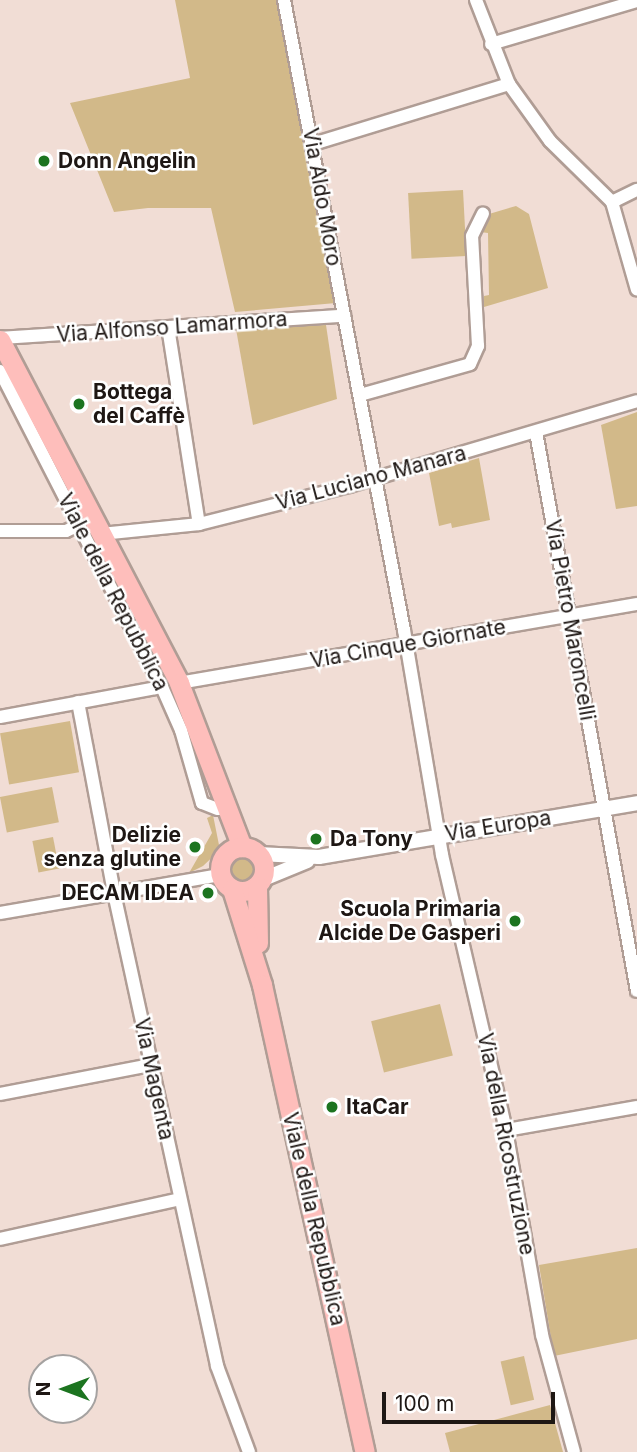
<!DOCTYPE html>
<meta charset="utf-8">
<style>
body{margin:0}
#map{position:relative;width:637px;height:1452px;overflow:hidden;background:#f1ddd5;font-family:Inter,sans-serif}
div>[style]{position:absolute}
.green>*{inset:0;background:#d2b989;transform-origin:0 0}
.round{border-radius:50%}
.roads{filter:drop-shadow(2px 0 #b09d95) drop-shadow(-2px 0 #b09d95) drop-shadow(0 2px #b09d95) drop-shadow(0 -2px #b09d95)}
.minor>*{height:12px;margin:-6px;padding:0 6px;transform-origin:6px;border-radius:6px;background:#fff}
.tertiary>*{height:14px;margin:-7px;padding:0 7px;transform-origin:7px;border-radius:7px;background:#fff}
.primary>*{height:19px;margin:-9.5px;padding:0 9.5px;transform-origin:9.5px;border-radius:9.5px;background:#febebb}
.primary>.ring{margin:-9.5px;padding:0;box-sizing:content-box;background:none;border:19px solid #febebb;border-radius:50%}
.dots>*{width:19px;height:19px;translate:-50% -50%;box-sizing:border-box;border:4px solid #fff;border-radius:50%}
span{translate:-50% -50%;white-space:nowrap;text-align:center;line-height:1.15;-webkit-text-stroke:5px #fff;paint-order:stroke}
.poi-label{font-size:21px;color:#1e1714;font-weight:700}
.left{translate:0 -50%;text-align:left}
.right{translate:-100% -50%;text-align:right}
.street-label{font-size:21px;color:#1e1714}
.north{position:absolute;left:28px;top:1354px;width:70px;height:70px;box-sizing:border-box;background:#fff;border:2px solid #a5a2a1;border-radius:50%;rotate:270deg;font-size:19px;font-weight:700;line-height:28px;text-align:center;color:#1e1714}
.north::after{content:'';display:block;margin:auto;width:24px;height:32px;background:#1c7420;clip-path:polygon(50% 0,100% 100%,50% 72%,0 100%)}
.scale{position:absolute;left:382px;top:1392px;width:173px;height:32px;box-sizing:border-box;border:4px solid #1e1714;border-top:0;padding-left:9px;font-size:21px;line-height:24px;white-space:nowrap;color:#1e1714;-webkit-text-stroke:5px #fff;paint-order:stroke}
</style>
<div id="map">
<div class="green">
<i style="clip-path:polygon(175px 0,276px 0,336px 303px,235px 312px,211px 208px,148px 208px,114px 212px,70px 103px,190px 78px)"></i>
<i style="left:463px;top:190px;width:66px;height:55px;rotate:87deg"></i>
<i style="clip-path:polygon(516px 206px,529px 214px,548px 288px,484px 307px,484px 296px,489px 295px,488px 233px,480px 232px,481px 223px,489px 214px)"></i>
<i style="clip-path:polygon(326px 325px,337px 399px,253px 425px,236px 329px)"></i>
<i style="clip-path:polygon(637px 412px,637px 506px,616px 509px,601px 425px)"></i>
<i style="clip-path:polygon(479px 458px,490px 520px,452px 528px,451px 523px,439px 526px,429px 473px)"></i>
<i style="left:70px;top:721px;width:52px;height:71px;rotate:80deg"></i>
<i style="left:52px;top:787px;width:36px;height:53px;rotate:79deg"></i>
<i style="clip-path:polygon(213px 815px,220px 850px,203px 866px,189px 873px,212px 833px,207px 818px)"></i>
<i style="left:53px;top:837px;width:32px;height:21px;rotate:79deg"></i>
<i class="round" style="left:228px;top:857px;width:26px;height:26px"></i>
<i style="left:440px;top:1004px;width:53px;height:71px;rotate:76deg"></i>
<i style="clip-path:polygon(637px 1248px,637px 1339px,554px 1356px,539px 1265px)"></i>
<i style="left:524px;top:1356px;width:45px;height:24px;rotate:77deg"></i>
<i style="clip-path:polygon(550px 1405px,563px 1452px,450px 1452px,445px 1433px)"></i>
</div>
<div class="roads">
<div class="minor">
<i style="left:284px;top:0;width:641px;rotate:79.22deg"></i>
<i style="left:404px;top:630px;width:228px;rotate:80.4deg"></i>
<i style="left:442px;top:855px;width:282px;rotate:76.9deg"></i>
<i style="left:506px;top:1130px;width:208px;rotate:80deg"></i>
<i style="left:542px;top:1335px;width:121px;rotate:74.7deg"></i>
<i style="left:476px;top:0;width:90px;rotate:68.6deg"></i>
<i style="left:509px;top:84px;width:70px;rotate:54.3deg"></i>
<i style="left:550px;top:141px;width:87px;rotate:44.5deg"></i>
<i style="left:612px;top:202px;width:91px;rotate:74.1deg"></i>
<i style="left:491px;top:44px;width:152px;rotate:-16.4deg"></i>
<i style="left:313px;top:144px;width:205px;rotate:-17deg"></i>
<i style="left:612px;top:202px;width:28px;rotate:-26deg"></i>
<i style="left:168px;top:327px;width:199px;rotate:81.1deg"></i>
<i style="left:0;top:338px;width:345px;rotate:-3.7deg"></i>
<i style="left:0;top:371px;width:355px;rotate:62.9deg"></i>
<i style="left:162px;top:687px;width:47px;rotate:66.2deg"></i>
<i style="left:181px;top:730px;width:76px;rotate:74deg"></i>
<i style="left:202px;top:803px;width:17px;rotate:21deg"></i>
<i style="left:360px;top:395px;width:114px;rotate:-15.7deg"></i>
<i style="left:470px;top:364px;width:20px;rotate:-66deg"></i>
<i style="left:478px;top:346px;width:110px;rotate:-93.1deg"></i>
<i style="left:472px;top:236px;width:25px;rotate:-64deg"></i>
<i style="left:536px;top:432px;width:568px;rotate:79.76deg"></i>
<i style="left:0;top:531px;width:66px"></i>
<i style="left:66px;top:531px;width:14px;rotate:-25deg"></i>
<i style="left:101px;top:534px;width:99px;rotate:-5.8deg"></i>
<i style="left:199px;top:524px;width:155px;rotate:-14.2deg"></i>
<i style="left:349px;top:486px;width:300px;rotate:-16.4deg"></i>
<i style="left:179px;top:683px;width:465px;rotate:-9.8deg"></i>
<i style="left:78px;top:702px;width:194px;rotate:79.3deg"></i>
<i style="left:114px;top:893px;width:484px;rotate:77.7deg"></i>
<i style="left:217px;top:1366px;width:92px;rotate:69.6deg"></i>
<i style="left:0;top:717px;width:165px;rotate:-10.5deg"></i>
<i style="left:0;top:913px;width:223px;rotate:-9.8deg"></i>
<i style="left:0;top:1094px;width:153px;rotate:-10.9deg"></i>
<i style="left:506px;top:1130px;width:133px;rotate:-10deg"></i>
<i style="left:0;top:1239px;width:184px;rotate:-12.5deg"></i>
</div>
<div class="tertiary">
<i style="left:258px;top:854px;width:61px;rotate:2.8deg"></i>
<i style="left:319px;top:857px;width:323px;rotate:-9.6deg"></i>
<i style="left:261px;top:880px;width:50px;rotate:-22.4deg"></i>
</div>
<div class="primary">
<i style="left:0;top:340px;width:387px;rotate:62.4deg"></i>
<i style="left:179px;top:683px;width:176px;rotate:69deg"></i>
<i class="ring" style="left:220px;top:847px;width:25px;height:25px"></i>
<i style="left:257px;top:886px;width:57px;rotate:89deg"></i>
<i style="left:232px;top:889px;width:101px;rotate:72.6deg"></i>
<i style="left:262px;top:985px;width:478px;rotate:77.6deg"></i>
</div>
</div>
<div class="dots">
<i style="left:44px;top:161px;background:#1c7420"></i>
<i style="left:79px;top:404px;background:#1c7420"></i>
<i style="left:316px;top:839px;background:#1c7420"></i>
<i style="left:195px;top:847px;background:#1c7420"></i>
<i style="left:208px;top:893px;background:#1c7420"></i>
<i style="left:515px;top:921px;background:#1c7420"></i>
<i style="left:332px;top:1107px;background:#1c7420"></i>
</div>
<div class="poi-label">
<span class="left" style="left:58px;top:161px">Donn Angelin</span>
<span class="left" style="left:93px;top:404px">Bottega<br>del Caffè</span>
<span class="right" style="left:181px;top:847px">Delizie<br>senza glutine</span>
<span class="left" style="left:330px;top:839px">Da Tony</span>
<span class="right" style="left:194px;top:893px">DECAM IDEA</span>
<span class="right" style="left:501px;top:921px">Scuola Primaria<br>Alcide De Gasperi</span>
<span class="left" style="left:346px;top:1107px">ItaCar</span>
</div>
<div class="street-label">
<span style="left:322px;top:197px;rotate:80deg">Via Aldo Moro</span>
<span style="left:172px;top:327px;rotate:-4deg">Via Alfonso Lamarmora</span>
<span style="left:371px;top:478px;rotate:-15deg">Via Luciano Manara</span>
<span style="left:113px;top:592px;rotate:63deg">Viale della Repubblica</span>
<span style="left:570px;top:620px;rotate:80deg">Via Pietro Maroncelli</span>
<span style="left:408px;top:644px;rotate:-10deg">Via Cinque Giornate</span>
<span style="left:498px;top:826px;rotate:-9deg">Via Europa</span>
<span style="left:154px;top:1079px;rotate:78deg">Via Magenta</span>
<span style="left:506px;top:1144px;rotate:79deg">Via della Ricostruzione</span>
<span style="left:314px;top:1219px;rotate:77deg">Viale della Repubblica</span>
</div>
<div class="north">N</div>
<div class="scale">100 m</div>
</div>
